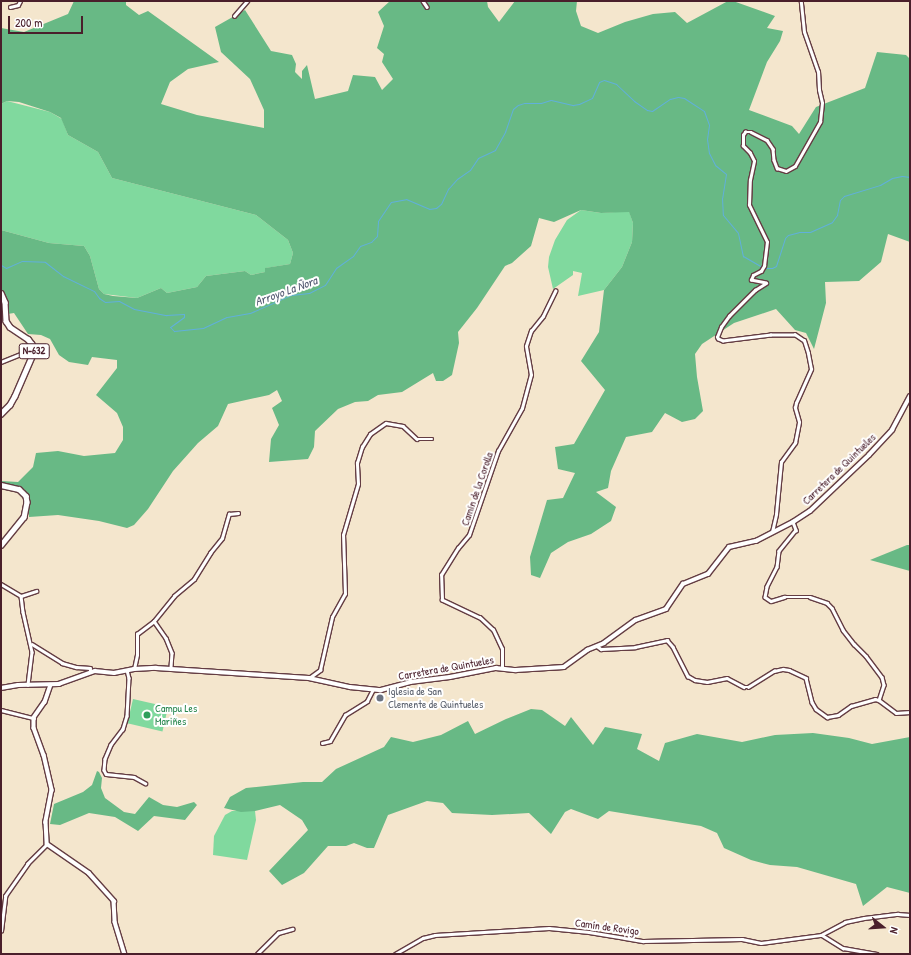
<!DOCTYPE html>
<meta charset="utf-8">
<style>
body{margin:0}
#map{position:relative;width:911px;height:955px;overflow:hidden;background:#f4e6cd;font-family:"Patrick Hand",sans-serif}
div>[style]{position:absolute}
.green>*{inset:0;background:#80d99e;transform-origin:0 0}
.forest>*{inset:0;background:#68b985}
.stream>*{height:1px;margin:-0.5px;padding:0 0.5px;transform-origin:0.5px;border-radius:0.5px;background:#61b0db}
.roads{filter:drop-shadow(1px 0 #643d43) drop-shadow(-1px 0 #643d43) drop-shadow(0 1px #643d43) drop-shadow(0 -1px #643d43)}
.street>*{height:2.5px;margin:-1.25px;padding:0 1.25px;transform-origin:1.25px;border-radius:1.25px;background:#fff}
.secondary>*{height:3.5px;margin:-1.75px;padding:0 1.75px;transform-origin:1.75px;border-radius:1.75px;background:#fff}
.highway>*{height:4.5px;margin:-2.25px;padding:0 2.25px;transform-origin:2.25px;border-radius:2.25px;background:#fff}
.dots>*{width:11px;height:11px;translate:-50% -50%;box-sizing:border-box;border:2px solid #fff;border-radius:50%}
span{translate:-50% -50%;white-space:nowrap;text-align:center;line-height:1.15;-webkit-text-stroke:4px #fff;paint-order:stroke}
.shield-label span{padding:1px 3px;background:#fff;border:1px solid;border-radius:3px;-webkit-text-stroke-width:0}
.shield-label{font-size:10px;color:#4a1f2b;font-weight:700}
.street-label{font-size:11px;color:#4a1f2b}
.worship-label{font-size:11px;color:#5b616d}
.left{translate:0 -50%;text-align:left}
.leisure-label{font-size:11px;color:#27864d}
.water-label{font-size:12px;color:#535971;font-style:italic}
.frame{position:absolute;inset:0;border:2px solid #4a1f2b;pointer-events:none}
.north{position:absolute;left:863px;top:907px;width:40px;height:40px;-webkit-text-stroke:3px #fff;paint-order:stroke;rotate:107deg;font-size:11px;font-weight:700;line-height:16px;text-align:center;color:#4a1f2b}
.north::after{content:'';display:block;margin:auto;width:14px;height:18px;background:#4a1f2b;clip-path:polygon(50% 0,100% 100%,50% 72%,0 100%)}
.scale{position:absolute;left:8px;top:16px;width:75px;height:18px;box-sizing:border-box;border:2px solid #4a1f2b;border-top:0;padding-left:5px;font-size:12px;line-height:14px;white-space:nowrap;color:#4a1f2b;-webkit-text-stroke:3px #fff;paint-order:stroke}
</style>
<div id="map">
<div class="green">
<i style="clip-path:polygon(7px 101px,50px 112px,62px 119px,68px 135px,98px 152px,112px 178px,256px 215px,288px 240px,293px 253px,290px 264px,266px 268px,265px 272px,251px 275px,245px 271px,206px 276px,197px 287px,167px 293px,161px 288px,137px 298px,104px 294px,99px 289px,90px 256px,84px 246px,49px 243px,1px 230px,1px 104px)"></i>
<i style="clip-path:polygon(581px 210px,601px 213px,629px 211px,633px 223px,632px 242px,622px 267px,604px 290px,578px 296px,582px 273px,573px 271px,573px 275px,553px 289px,548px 267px,549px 257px,555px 240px,567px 220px)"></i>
<i style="left:133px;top:699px;width:36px;height:25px;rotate:13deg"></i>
<i style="clip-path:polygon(232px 811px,255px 811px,256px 820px,247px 860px,213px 855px,214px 836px,225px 815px)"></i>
</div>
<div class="forest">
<i style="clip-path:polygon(74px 1px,126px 1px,126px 5px,139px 15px,148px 11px,219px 62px,188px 69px,170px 82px,161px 104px,197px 115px,264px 128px,264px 110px,250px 79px,221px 52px,215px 27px,245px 10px,271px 51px,292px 55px,296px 64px,295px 72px,302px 79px,302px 71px,307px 65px,315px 99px,348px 91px,353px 75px,375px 77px,382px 90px,393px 79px,382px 62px,384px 54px,377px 48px,384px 26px,378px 12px,390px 1px,487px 1px,488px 7px,499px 22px,515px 1px,577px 1px,576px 11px,581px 26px,598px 33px,625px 22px,653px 14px,675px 12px,687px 23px,728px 1px,733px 1px,775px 16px,767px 28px,783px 31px,780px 41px,767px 62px,749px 110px,792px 126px,799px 134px,816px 107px,865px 88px,877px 52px,906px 55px,910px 59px,910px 242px,888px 234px,881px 262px,859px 281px,825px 282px,826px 303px,814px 349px,806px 333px,795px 330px,776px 309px,734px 323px,702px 344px,695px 354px,697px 377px,703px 411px,695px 419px,682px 422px,665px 413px,652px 432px,626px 437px,611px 471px,608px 488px,596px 492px,616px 507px,611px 521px,591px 534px,568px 542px,551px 553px,540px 578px,531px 575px,530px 557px,547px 500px,563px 498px,575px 473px,558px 469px,555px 447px,574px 444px,605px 390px,581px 361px,599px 332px,604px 290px,622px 267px,632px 242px,633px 223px,629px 212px,601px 213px,581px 210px,554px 222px,539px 218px,531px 246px,512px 263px,505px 266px,477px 308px,458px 332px,459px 343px,452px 375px,443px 381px,436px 381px,433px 373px,402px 392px,378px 395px,368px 401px,355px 402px,338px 409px,315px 431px,314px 447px,308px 459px,269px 462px,271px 439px,279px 425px,272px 408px,282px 401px,277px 390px,269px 395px,228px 404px,218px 426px,198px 443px,173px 471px,148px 509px,134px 525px,127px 528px,99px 521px,58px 515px,29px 517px,29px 498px,24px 489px,1px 489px,1px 481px,18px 482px,33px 467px,36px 453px,58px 451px,84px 456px,115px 453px,123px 440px,123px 427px,117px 413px,96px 395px,117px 368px,117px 360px,92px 357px,88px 365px,69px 362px,59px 355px,50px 339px,41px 335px,28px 334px,14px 313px,1px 315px,1px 230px,49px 243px,84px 246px,90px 256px,99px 289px,104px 294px,113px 296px,137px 298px,161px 288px,167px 293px,197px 287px,206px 276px,245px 271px,251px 275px,265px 272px,265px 268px,290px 264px,293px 253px,288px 240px,256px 215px,112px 178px,98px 152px,68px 135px,61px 118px,50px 112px,19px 102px,7px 101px,1px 104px,1px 28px,24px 32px,68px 14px)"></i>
<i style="clip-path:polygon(907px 545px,910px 545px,910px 571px,870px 560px)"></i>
<i style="clip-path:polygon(531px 709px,542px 710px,565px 726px,571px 717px,593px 745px,605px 727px,642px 734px,637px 749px,659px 761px,665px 743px,697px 734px,742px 742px,775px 735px,813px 733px,849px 738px,872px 744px,910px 737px,910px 893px,887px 887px,863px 906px,856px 884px,797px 867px,770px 865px,751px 860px,724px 848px,717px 833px,701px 826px,609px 811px,598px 819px,571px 809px,565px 812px,551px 834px,529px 813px,492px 815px,452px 813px,443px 803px,427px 801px,388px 815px,374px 848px,367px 848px,354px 843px,346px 846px,328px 846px,304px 873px,282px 885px,269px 871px,308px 830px,302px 820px,280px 805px,255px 811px,241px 812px,224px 808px,230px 797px,246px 788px,303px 782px,322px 782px,336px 769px,384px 747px,391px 737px,413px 742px,441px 735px,468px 721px,475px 734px,506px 719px)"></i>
<i style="clip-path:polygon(97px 771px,99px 772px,102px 778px,101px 788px,105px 798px,124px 812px,135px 814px,149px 797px,163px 805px,177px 807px,194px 802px,197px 805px,185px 820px,154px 816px,138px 831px,115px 817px,89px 813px,60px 825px,50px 824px,54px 804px,83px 792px,92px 785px)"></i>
</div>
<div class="stream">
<i style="left:1px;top:265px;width:6px;rotate:31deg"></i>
<i style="left:6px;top:268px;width:17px;rotate:-24deg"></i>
<i style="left:22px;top:261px;width:23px;rotate:2deg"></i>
<i style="left:45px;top:262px;width:23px;rotate:38deg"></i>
<i style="left:63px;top:276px;width:34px;rotate:26deg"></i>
<i style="left:94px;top:291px;width:9px;rotate:54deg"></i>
<i style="left:99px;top:298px;width:7px;rotate:34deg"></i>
<i style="left:105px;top:302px;width:14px;rotate:-4deg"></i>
<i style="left:119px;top:301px;width:17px;rotate:28deg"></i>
<i style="left:134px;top:309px;width:33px;rotate:11deg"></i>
<i style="left:166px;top:315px;width:18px;rotate:-3deg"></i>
<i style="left:184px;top:314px;width:3px;rotate:90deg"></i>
<i style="left:184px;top:317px;width:17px;rotate:144deg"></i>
<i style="left:170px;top:327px;width:6px;rotate:45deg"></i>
<i style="left:174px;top:331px;width:29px;rotate:-6deg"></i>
<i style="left:203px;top:328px;width:26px;rotate:-25deg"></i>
<i style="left:227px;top:317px;width:23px;rotate:-10deg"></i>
<i style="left:250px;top:313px;width:45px;rotate:-23.7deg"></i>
<i style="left:291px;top:295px;width:18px;rotate:-6deg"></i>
<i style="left:309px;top:293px;width:18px;rotate:-27deg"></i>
<i style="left:325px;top:285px;width:20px;rotate:-57deg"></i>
<i style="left:336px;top:268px;width:21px;rotate:-35deg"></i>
<i style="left:353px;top:256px;width:12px;rotate:-55deg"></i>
<i style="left:360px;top:246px;width:12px;rotate:-20deg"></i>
<i style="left:371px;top:242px;width:8px;rotate:-45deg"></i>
<i style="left:377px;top:236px;width:15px;rotate:-86deg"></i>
<i style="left:378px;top:221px;width:23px;rotate:-56deg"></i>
<i style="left:391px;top:202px;width:15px;rotate:-11deg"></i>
<i style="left:406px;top:199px;width:25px;rotate:23deg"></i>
<i style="left:429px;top:209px;width:7px;rotate:-8deg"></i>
<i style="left:436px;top:208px;width:6px;rotate:-39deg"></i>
<i style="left:441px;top:204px;width:17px;rotate:-65deg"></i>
<i style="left:448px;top:189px;width:13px;rotate:-48deg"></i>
<i style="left:457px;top:179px;width:16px;rotate:-35deg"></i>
<i style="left:470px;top:170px;width:14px;rotate:-56deg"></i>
<i style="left:478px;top:158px;width:19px;rotate:-25deg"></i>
<i style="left:495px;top:150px;width:21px;rotate:-61deg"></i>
<i style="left:505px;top:132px;width:24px;rotate:-71deg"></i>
<i style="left:513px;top:109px;width:6px;rotate:-39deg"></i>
<i style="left:518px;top:105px;width:6px;rotate:-18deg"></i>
<i style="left:524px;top:103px;width:17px"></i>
<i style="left:541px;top:103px;width:10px;rotate:-17deg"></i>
<i style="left:551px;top:100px;width:23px;rotate:13deg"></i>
<i style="left:573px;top:105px;width:6px;rotate:-9deg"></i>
<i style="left:579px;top:104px;width:14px;rotate:-25deg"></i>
<i style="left:592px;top:98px;width:17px;rotate:-66deg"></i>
<i style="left:599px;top:82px;width:5px;rotate:-22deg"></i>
<i style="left:604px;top:80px;width:13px;rotate:18deg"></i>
<i style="left:616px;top:84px;width:25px;rotate:43deg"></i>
<i style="left:634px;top:101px;width:16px;rotate:35deg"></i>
<i style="left:647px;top:110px;width:5px;rotate:11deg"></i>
<i style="left:652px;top:111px;width:22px;rotate:-34deg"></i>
<i style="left:670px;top:99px;width:8px;rotate:-14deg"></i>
<i style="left:678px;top:97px;width:6px;rotate:9deg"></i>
<i style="left:684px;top:98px;width:24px;rotate:33deg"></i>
<i style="left:704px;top:111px;width:15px;rotate:70deg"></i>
<i style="left:709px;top:125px;width:14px;rotate:98deg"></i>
<i style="left:707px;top:139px;width:14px;rotate:82deg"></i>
<i style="left:709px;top:153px;width:13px;rotate:63deg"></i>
<i style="left:715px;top:165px;width:14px;rotate:39deg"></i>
<i style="left:726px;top:174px;width:24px;rotate:99deg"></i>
<i style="left:722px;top:198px;width:17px;rotate:87deg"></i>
<i style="left:723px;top:215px;width:23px;rotate:50deg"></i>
<i style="left:738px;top:233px;width:24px;rotate:78deg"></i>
<i style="left:743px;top:256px;width:22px;rotate:30deg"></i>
<i style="left:765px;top:268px;width:7px"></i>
<i style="left:772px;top:268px;width:4px;rotate:-27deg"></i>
<i style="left:776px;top:266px;width:29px;rotate:-72deg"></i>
<i style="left:785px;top:238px;width:4px;rotate:-45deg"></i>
<i style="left:788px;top:235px;width:11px;rotate:-15deg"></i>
<i style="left:799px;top:232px;width:11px"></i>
<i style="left:810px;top:232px;width:24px;rotate:-24deg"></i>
<i style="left:832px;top:222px;width:9px;rotate:-54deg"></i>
<i style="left:837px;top:215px;width:15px;rotate:-79deg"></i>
<i style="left:840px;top:200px;width:6px;rotate:-45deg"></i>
<i style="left:844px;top:196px;width:38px;rotate:-17deg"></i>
<i style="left:880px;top:185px;width:14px;rotate:-30deg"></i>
<i style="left:892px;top:178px;width:10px;rotate:-11deg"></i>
<i style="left:902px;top:176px;width:8px;rotate:7deg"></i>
</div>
<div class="roads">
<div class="street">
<i style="left:423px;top:1px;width:7px;rotate:56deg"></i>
<i style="left:10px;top:7px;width:8px;rotate:-14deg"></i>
<i style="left:18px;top:5px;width:4px;rotate:-63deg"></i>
<i style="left:234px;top:16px;width:20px;rotate:-49deg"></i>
<i style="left:1px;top:362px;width:35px;rotate:-22deg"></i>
<i style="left:793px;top:522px;width:9px;rotate:69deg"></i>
<i style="left:796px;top:530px;width:27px;rotate:129deg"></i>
<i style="left:779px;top:551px;width:16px;rotate:97deg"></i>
<i style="left:777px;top:567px;width:22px;rotate:117deg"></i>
<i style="left:767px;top:587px;width:10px;rotate:101deg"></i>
<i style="left:765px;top:597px;width:7px;rotate:34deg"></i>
<i style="left:771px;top:601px;width:14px;rotate:-17deg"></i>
<i style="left:784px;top:597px;width:26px"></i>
<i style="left:810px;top:597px;width:18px;rotate:19deg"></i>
<i style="left:827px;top:603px;width:7px;rotate:45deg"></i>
<i style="left:832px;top:608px;width:25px;rotate:63deg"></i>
<i style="left:843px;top:630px;width:18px;rotate:52deg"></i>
<i style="left:854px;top:644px;width:17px;rotate:45deg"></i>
<i style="left:866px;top:656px;width:26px;rotate:53deg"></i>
<i style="left:882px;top:677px;width:8px;rotate:76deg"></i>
<i style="left:884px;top:685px;width:16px;rotate:108deg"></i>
<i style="left:772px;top:532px;width:18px;rotate:-77deg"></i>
<i style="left:776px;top:514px;width:52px;rotate:-84.5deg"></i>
<i style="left:781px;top:462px;width:24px;rotate:-54deg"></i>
<i style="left:795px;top:443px;width:21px;rotate:-79deg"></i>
<i style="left:799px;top:422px;width:15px;rotate:-106deg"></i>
<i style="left:795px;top:408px;width:5px;rotate:-79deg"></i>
<i style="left:796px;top:403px;width:37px;rotate:-66deg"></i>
<i style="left:811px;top:369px;width:16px;rotate:-101deg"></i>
<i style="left:808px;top:353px;width:13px;rotate:-108deg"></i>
<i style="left:804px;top:341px;width:11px;rotate:-146deg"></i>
<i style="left:795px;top:335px;width:24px;rotate:180deg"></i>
<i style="left:771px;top:335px;width:48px;rotate:172.9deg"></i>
<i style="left:723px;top:341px;width:5px;rotate:-158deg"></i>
<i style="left:718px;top:339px;width:2px;rotate:-117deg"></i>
<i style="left:717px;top:337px;width:11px;rotate:-68deg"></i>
<i style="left:721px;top:327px;width:14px;rotate:-54deg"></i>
<i style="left:729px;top:316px;width:37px;rotate:-45deg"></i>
<i style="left:755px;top:290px;width:13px;rotate:-32deg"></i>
<i style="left:766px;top:283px;width:15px;rotate:-169deg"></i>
<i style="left:751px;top:280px;width:5px;rotate:-68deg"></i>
<i style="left:753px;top:275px;width:9px;rotate:-27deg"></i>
<i style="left:761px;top:271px;width:6px;rotate:-59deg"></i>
<i style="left:764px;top:266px;width:24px;rotate:-83deg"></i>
<i style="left:767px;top:242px;width:41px;rotate:-115.9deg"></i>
<i style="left:749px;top:205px;width:25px;rotate:-88deg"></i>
<i style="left:750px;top:180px;width:19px;rotate:-78deg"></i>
<i style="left:754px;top:161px;width:9px;rotate:-117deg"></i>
<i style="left:750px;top:153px;width:10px;rotate:-135deg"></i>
<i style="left:743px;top:146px;width:11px;rotate:-90deg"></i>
<i style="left:743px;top:135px;width:4px;rotate:-56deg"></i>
<i style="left:745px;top:132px;width:6px"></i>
<i style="left:751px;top:132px;width:18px;rotate:27deg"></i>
<i style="left:767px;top:140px;width:11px;rotate:56deg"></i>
<i style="left:773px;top:149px;width:11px;rotate:85deg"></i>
<i style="left:774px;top:160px;width:9px;rotate:69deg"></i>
<i style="left:777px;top:168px;width:9px;rotate:18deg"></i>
<i style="left:786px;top:171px;width:10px;rotate:-29deg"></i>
<i style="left:795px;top:166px;width:51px;rotate:-60.4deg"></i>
<i style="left:820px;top:122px;width:19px;rotate:-84deg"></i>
<i style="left:822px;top:103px;width:13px;rotate:-103deg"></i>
<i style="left:819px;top:90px;width:18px;rotate:-93deg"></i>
<i style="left:818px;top:72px;width:42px;rotate:-109.3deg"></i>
<i style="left:804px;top:32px;width:31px;rotate:-96deg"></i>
<i style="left:1px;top:584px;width:23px;rotate:31deg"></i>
<i style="left:21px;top:596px;width:16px;rotate:83deg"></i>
<i style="left:23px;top:612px;width:41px;rotate:77.3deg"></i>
<i style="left:32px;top:652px;width:33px;rotate:97deg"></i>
<i style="left:21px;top:596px;width:16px;rotate:-18deg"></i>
<i style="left:154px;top:621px;width:21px;rotate:55deg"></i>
<i style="left:166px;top:638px;width:16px;rotate:68deg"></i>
<i style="left:172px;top:653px;width:16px;rotate:94deg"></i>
<i style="left:32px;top:644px;width:36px;rotate:32deg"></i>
<i style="left:62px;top:663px;width:15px;rotate:16deg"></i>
<i style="left:76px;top:667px;width:14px;rotate:4deg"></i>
<i style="left:90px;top:668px;width:4px;rotate:76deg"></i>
<i style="left:597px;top:646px;width:5px;rotate:37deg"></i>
<i style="left:601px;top:649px;width:34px;rotate:-3deg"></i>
<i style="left:635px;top:647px;width:33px;rotate:-12deg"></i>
<i style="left:667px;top:640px;width:9px;rotate:49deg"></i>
<i style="left:673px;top:647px;width:33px;rotate:63deg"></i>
<i style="left:688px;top:676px;width:8px;rotate:30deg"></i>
<i style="left:695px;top:680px;width:12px;rotate:9deg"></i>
<i style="left:707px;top:682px;width:20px;rotate:-11deg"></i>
<i style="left:727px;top:678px;width:19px;rotate:28deg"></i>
<i style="left:744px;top:687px;width:4px"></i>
<i style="left:748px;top:687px;width:31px;rotate:-32deg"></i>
<i style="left:774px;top:671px;width:9px;rotate:-13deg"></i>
<i style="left:783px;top:669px;width:6px;rotate:9deg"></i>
<i style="left:789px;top:670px;width:19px;rotate:25deg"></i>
<i style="left:806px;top:678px;width:25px;rotate:76deg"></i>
<i style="left:812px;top:702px;width:8px;rotate:60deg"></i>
<i style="left:816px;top:709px;width:14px;rotate:36deg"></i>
<i style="left:827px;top:717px;width:11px;rotate:-10deg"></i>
<i style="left:838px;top:715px;width:16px;rotate:-35deg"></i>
<i style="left:851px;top:706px;width:25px;rotate:-16deg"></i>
<i style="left:875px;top:699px;width:4px;rotate:14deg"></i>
<i style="left:879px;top:700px;width:21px;rotate:37deg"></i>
<i style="left:896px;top:713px;width:14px;rotate:-4deg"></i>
<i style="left:502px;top:668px;width:19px;rotate:-90deg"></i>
<i style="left:502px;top:649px;width:21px;rotate:-115deg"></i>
<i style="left:493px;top:630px;width:18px;rotate:-137deg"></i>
<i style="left:480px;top:618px;width:42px;rotate:-154.7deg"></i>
<i style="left:442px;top:600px;width:25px;rotate:-92deg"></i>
<i style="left:441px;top:575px;width:32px;rotate:-58deg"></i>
<i style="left:458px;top:548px;width:17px;rotate:-50deg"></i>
<i style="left:469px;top:535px;width:89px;rotate:-71deg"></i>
<i style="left:498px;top:451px;width:49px;rotate:-60.8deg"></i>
<i style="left:522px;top:408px;width:34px;rotate:-75deg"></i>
<i style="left:531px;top:375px;width:29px;rotate:-100deg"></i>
<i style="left:526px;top:346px;width:16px;rotate:-72deg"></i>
<i style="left:531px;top:331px;width:19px;rotate:-51deg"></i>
<i style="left:543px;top:316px;width:28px;rotate:-64deg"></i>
<i style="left:134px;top:669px;width:14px;rotate:-78deg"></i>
<i style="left:137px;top:655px;width:21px;rotate:-90deg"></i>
<i style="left:137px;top:634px;width:21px;rotate:-37deg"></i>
<i style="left:154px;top:621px;width:32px;rotate:-51deg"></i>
<i style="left:174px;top:596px;width:26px;rotate:-40deg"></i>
<i style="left:194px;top:579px;width:31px;rotate:-58deg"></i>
<i style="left:210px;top:553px;width:19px;rotate:-51deg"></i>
<i style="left:222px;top:538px;width:25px;rotate:-74deg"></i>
<i style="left:229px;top:514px;width:9px;rotate:-6deg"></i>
<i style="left:127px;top:670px;width:8px;rotate:76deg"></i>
<i style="left:129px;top:678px;width:38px;rotate:93deg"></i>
<i style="left:127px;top:716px;width:14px;rotate:107deg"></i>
<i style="left:123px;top:729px;width:20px;rotate:127deg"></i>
<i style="left:111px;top:745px;width:15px;rotate:113deg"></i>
<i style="left:105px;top:759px;width:11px;rotate:95deg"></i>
<i style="left:104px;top:770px;width:4px;rotate:63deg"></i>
<i style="left:106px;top:774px;width:28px;rotate:6deg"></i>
<i style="left:134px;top:777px;width:13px;rotate:29deg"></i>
<i style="left:309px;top:678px;width:14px;rotate:-36deg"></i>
<i style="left:320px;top:670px;width:54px;rotate:-77.2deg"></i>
<i style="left:332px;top:617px;width:26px;rotate:-61deg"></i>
<i style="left:345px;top:594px;width:59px;rotate:-91.9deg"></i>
<i style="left:343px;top:535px;width:53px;rotate:-73.6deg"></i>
<i style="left:358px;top:484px;width:21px;rotate:-93deg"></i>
<i style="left:357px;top:463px;width:17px;rotate:-73deg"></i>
<i style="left:362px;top:447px;width:15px;rotate:-58deg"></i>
<i style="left:370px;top:434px;width:19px;rotate:-35deg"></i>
<i style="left:386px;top:423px;width:17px;rotate:10deg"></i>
<i style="left:403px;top:426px;width:19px;rotate:43deg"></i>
<i style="left:417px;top:439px;width:15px"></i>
<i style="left:1px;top:710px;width:34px;rotate:14deg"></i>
<i style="left:322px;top:743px;width:8px;rotate:-14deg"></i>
<i style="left:330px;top:741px;width:30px;rotate:-60deg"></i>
<i style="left:345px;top:715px;width:26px;rotate:-32deg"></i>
<i style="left:367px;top:701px;width:13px;rotate:-63deg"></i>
<i style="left:1px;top:931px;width:35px;rotate:-83deg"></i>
<i style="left:5px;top:896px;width:39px;rotate:-55deg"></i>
<i style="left:27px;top:864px;width:28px;rotate:-45deg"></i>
<i style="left:822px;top:935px;width:25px;rotate:32deg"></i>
<i style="left:843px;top:948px;width:34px;rotate:10deg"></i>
<i style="left:257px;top:954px;width:30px;rotate:-45deg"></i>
<i style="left:278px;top:933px;width:15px;rotate:-16deg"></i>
<i style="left:395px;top:954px;width:32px;rotate:-30deg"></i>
<i style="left:423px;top:938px;width:12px;rotate:-14deg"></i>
<i style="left:435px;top:935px;width:114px;rotate:-3.5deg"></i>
<i style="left:549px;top:928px;width:40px;rotate:5.7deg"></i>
<i style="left:589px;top:932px;width:55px;rotate:9.5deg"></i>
<i style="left:643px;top:941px;width:99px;rotate:-1.2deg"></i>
<i style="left:742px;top:939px;width:19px;rotate:12deg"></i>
<i style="left:761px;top:943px;width:61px;rotate:-7.6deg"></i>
<i style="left:821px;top:935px;width:27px;rotate:-28deg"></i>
<i style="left:845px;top:922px;width:19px;rotate:-12deg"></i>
<i style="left:864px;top:918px;width:34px;rotate:-7deg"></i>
<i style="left:898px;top:914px;width:12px;rotate:5deg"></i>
</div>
<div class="secondary">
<i style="left:51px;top:685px;width:18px;rotate:109deg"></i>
<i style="left:45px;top:702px;width:19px;rotate:125deg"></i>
<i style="left:34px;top:718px;width:10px;rotate:90deg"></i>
<i style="left:34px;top:728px;width:29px;rotate:70deg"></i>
<i style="left:44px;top:755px;width:36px;rotate:77deg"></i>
<i style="left:52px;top:790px;width:33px;rotate:101deg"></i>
<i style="left:46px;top:822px;width:22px;rotate:87deg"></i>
<i style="left:47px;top:844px;width:51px;rotate:34.6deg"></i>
<i style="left:89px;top:873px;width:38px;rotate:48deg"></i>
<i style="left:114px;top:901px;width:21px;rotate:87deg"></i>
<i style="left:115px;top:922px;width:34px;rotate:73deg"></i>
<i style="left:1px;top:688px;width:17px;rotate:-10deg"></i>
<i style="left:18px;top:685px;width:41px;rotate:-1.4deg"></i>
<i style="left:59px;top:684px;width:38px;rotate:-20deg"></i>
<i style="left:95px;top:671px;width:19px;rotate:6deg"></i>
<i style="left:114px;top:673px;width:20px;rotate:-11deg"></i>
<i style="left:134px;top:669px;width:22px;rotate:-3deg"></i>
<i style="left:156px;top:668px;width:153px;rotate:3.7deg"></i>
<i style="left:309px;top:678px;width:42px;rotate:12.4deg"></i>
<i style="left:350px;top:687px;width:31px;rotate:6deg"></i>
<i style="left:381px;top:690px;width:30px;rotate:-15deg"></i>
<i style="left:410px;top:682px;width:40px;rotate:-7.1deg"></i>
<i style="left:450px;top:677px;width:47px;rotate:-11.1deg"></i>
<i style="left:496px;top:668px;width:20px;rotate:6deg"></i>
<i style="left:516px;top:670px;width:48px;rotate:-3.6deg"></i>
<i style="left:564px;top:667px;width:29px;rotate:-36deg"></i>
<i style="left:587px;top:650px;width:18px;rotate:-22deg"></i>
<i style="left:604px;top:643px;width:39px;rotate:-36deg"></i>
<i style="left:636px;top:620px;width:32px;rotate:-20deg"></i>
<i style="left:666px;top:609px;width:30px;rotate:-56deg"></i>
<i style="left:683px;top:584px;width:27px;rotate:-22deg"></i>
<i style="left:708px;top:574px;width:34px;rotate:-52deg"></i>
<i style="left:729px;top:547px;width:28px;rotate:-13deg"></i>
<i style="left:756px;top:541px;width:42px;rotate:-27.2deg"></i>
<i style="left:793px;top:522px;width:20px;rotate:-33deg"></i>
<i style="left:810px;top:511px;width:81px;rotate:-43.5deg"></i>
<i style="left:869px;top:455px;width:34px;rotate:-47deg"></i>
<i style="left:892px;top:430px;width:38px;rotate:-62deg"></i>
</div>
<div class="highway">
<i style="left:1px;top:293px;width:10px;rotate:66deg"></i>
<i style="left:5px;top:302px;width:19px;rotate:87deg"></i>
<i style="left:6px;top:321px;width:7px;rotate:56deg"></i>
<i style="left:10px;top:327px;width:22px;rotate:34deg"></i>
<i style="left:28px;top:339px;width:6px;rotate:51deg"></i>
<i style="left:32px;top:344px;width:8px;rotate:76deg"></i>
<i style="left:34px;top:352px;width:48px;rotate:113.4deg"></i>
<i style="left:15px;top:396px;width:10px;rotate:119deg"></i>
<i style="left:10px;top:405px;width:13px;rotate:135deg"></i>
<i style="left:1px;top:485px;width:18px;rotate:13deg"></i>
<i style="left:19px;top:489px;width:10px;rotate:45deg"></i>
<i style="left:26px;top:496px;width:6px;rotate:81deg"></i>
<i style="left:27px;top:502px;width:15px;rotate:101deg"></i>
<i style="left:24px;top:517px;width:36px;rotate:129deg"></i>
</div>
</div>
<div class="dots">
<i style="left:380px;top:698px;background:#6b7280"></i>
<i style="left:147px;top:715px;background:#2e9e5b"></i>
</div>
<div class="shield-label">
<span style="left:34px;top:351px">N-632</span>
</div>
<div class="street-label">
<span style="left:839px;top:469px;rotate:-44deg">Carretera de Quintueles</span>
<span style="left:477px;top:489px;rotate:-71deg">Camín de la Corolla</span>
<span style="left:446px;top:668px;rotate:-10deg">Carretera de Quintueles</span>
<span style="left:607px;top:927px;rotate:8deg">Camín de Rovigo</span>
</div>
<div class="worship-label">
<span class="left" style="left:388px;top:698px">Iglesia de San<br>Clemente de Quintueles</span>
</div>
<div class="leisure-label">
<span class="left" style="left:155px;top:715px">Campu Les<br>Mariñes</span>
</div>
<div class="water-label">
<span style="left:286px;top:291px;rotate:-20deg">Arroyo La Ñora</span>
</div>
<div class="frame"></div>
<div class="north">N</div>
<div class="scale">200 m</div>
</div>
